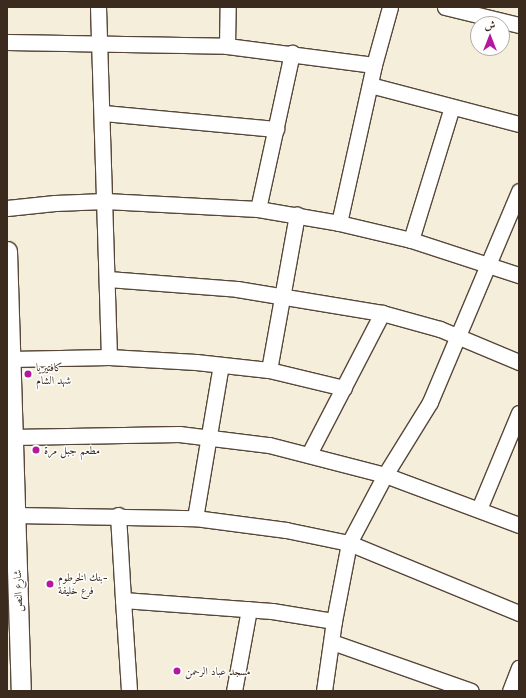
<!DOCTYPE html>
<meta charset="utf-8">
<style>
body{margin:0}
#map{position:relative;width:526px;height:698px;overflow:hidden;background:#f4eedb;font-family:"Libre Caslon Text",Amiri,serif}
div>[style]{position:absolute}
.roads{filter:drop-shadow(1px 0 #57473a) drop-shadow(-1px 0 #57473a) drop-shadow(0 1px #57473a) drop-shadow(0 -1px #57473a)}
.minor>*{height:15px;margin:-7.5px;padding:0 7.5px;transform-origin:7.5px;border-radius:7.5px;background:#fff}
.major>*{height:19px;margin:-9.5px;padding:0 9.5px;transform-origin:9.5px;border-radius:9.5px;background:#fff}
.dots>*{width:11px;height:11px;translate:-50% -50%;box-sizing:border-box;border:2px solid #fff;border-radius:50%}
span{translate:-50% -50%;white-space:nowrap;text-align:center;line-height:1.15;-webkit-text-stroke:3px #fff;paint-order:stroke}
.poi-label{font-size:11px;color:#3b2a1e}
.left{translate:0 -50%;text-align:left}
.street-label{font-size:11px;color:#3b2a1e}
.frame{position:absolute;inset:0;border:8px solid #3b2a1e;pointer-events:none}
.north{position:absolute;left:470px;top:16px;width:40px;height:40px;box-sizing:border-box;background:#fff;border:1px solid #b1aaa5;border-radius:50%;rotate:0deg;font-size:11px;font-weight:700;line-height:16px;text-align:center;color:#3b2a1e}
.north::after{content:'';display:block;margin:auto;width:14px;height:18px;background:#b5179e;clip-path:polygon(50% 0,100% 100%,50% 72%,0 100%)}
</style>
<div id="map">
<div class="roads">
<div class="minor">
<i style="left:98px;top:7px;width:350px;rotate:88.2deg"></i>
<i style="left:445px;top:7px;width:76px;rotate:13.7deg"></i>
<i style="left:7px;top:42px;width:220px;rotate:1deg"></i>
<i style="left:227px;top:46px;width:148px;rotate:7.4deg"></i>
<i style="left:227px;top:46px;width:39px;rotate:-89deg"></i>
<i style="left:370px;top:85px;width:154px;rotate:14.7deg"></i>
<i style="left:103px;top:113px;width:174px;rotate:5.3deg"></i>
<i style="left:7px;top:208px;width:48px;rotate:-5.9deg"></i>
<i style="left:55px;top:203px;width:50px;rotate:-2.3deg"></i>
<i style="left:105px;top:201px;width:153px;rotate:3deg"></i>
<i style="left:258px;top:209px;width:82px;rotate:9.8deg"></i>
<i style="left:339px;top:223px;width:74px;rotate:13.3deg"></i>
<i style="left:411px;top:240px;width:114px;rotate:18deg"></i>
<i style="left:258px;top:209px;width:160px;rotate:-77.7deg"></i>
<i style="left:339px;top:223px;width:162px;rotate:-77.5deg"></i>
<i style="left:374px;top:65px;width:60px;rotate:-74.6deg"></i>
<i style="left:411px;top:240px;width:139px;rotate:-72.9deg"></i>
<i style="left:108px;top:279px;width:129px;rotate:4.4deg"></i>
<i style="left:237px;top:289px;width:147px;rotate:9.4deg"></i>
<i style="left:382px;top:313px;width:60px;rotate:15.4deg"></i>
<i style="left:440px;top:329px;width:86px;rotate:22.7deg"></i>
<i style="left:11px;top:359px;width:98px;rotate:-1.2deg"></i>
<i style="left:109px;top:357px;width:87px;rotate:3.3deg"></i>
<i style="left:196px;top:362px;width:73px;rotate:6.3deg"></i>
<i style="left:269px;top:370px;width:77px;rotate:13.5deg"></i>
<i style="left:269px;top:370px;width:158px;rotate:-79.8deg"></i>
<i style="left:13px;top:437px;width:166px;rotate:-1deg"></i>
<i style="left:179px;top:434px;width:91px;rotate:7deg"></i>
<i style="left:269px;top:445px;width:120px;rotate:14.5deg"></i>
<i style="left:385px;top:475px;width:143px;rotate:20.5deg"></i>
<i style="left:309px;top:454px;width:159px;rotate:-62.6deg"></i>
<i style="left:479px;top:509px;width:104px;rotate:-67.4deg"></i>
<i style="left:15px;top:515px;width:180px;rotate:1deg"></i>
<i style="left:195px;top:518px;width:92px;rotate:7.5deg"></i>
<i style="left:286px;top:530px;width:64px;rotate:11.7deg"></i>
<i style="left:349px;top:543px;width:184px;rotate:22.4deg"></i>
<i style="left:118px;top:515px;width:85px;rotate:86.6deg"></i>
<i style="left:123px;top:600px;width:149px;rotate:4.2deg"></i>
<i style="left:272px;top:611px;width:63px;rotate:9.2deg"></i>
<i style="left:195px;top:518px;width:155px;rotate:-80.4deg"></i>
<i style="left:123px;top:600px;width:91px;rotate:86.2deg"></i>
<i style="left:332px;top:642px;width:147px;rotate:19.4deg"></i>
<i style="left:234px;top:691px;width:83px;rotate:-79.6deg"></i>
<i style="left:324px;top:691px;width:71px;rotate:-81.9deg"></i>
<i style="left:334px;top:621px;width:79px;rotate:-79.1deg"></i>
<i style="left:349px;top:543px;width:77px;rotate:-62.1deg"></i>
<i style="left:385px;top:475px;width:86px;rotate:-58.3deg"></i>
<i style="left:430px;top:402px;width:229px;rotate:-67.1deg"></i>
<i style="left:510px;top:691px;width:25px;rotate:-69deg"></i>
</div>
<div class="major">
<i style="left:7px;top:251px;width:440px;rotate:88.2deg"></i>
</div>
</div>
<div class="dots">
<i style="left:28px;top:374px;background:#b5179e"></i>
<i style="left:36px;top:450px;background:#b5179e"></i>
<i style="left:50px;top:584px;background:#b5179e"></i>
<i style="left:177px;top:671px;background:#b5179e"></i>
</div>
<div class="poi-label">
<span class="left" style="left:36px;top:374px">كافتيريا<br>شهد الشام</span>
<span class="left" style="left:44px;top:450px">مطعم جبل مرة</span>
<span class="left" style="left:58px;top:584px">بنك الخرطوم-<br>فرع خليفة</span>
<span class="left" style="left:185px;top:671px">مسجد عباد الرحمن</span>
</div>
<div class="street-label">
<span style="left:18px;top:591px;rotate:-92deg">شارع النص</span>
</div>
<div class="frame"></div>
<div class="north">ش</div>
</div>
